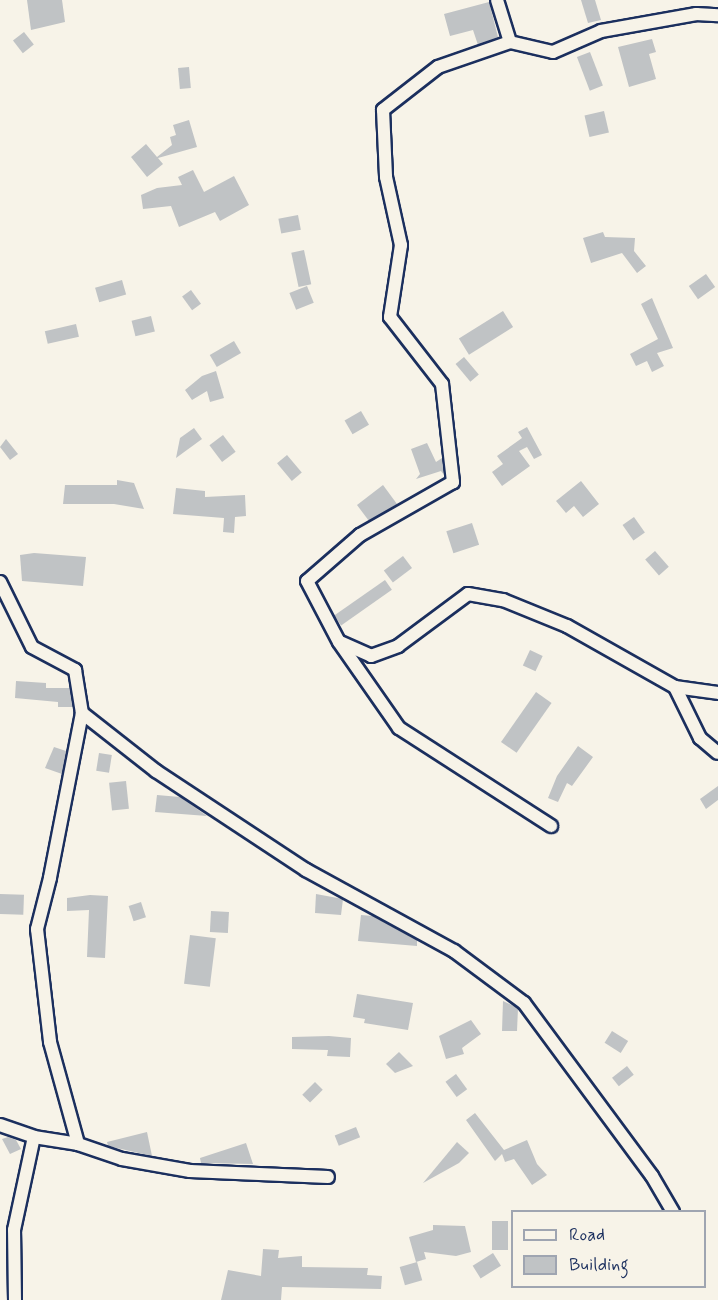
<!DOCTYPE html>
<style>
body{margin:0}
#map{position:relative;width:718px;height:1300px;overflow:hidden;background:#f7f3e8;font-family:Mynerve,sans-serif}
div>[style]{position:absolute}
.building>*{inset:0;background:#c0c3c5;transform-origin:0 0}
.roads{filter:drop-shadow(2px 0 #1b2f5e) drop-shadow(-2px 0 #1b2f5e) drop-shadow(0 2px #1b2f5e) drop-shadow(0 -2px #1b2f5e)}
.street>*{height:12px;margin:-6px;padding:0 6px;transform-origin:6px;border-radius:6px;background:#f7f3e8}
span{translate:-50% -50%;white-space:nowrap;text-align:center;line-height:1.15;-webkit-text-stroke:4.5px #f7f3e8;paint-order:stroke}
.legend{position:absolute;left:511px;top:1210px;width:195px;height:78px;box-sizing:border-box;background:#f7f3e8;border:2px solid #9fa5b1;margin:0;padding:8px 10px;list-style:none;font-size:18px;color:#1b2f5e}
.legend li{display:flex;align-items:center;gap:12px;height:30px}
.legend b{width:30px;border:2px solid #9fa5b1}
</style>
<div id="map">
<div class="building">
<i style="clip-path:polygon(27px 0,62px 0,65px 22px,31px 30px)"></i>
<i style="clip-path:polygon(581px 0,595px 0,601px 20px,588px 23px)"></i>
<i style="clip-path:polygon(489px 2px,498px 37px,478px 45px,473px 30px,450px 36px,444px 14px)"></i>
<i style="left:24px;top:32px;width:16px;height:14px;rotate:52deg"></i>
<i style="clip-path:polygon(652px 39px,656px 52px,649px 54px,656px 79px,629px 87px,618px 47px)"></i>
<i style="left:590px;top:52px;width:36px;height:14px;rotate:69deg"></i>
<i style="left:189px;top:67px;width:21px;height:11px;rotate:85deg"></i>
<i style="left:604px;top:111px;width:22px;height:20px;rotate:77deg"></i>
<i style="clip-path:polygon(189px 120px,197px 147px,158px 158px,163px 164px,147px 177px,131px 157px,146px 144px,157px 157px,172px 145px,170px 137px,176px 135px,173px 125px)"></i>
<i style="clip-path:polygon(193px 170px,204px 192px,234px 176px,249px 205px,220px 221px,215px 212px,179px 227px,171px 206px,143px 209px,141px 195px,157px 188px,182px 185px,178px 177px)"></i>
<i style="left:298px;top:215px;width:15px;height:20px;rotate:79deg"></i>
<i style="clip-path:polygon(603px 232px,605px 237px,635px 238px,634px 251px,646px 266px,637px 273px,622px 253px,591px 263px,583px 238px)"></i>
<i style="left:304px;top:250px;width:35px;height:13px;rotate:78deg"></i>
<i style="left:706px;top:274px;width:16px;height:21px;rotate:55deg"></i>
<i style="left:122px;top:280px;width:15px;height:28px;rotate:74deg"></i>
<i style="left:307px;top:286px;width:18px;height:19px;rotate:68deg"></i>
<i style="left:191px;top:290px;width:17px;height:11px;rotate:54deg"></i>
<i style="clip-path:polygon(652px 298px,673px 348px,657px 353px,664px 366px,652px 372px,647px 361px,636px 366px,630px 354px,658px 339px,641px 304px)"></i>
<i style="left:503px;top:311px;width:19px;height:52px;rotate:58deg"></i>
<i style="left:151px;top:316px;width:16px;height:20px;rotate:76deg"></i>
<i style="left:76px;top:324px;width:13px;height:32px;rotate:77deg"></i>
<i style="left:234px;top:341px;width:14px;height:28px;rotate:60deg"></i>
<i style="left:464px;top:357px;width:23px;height:11px;rotate:50deg"></i>
<i style="clip-path:polygon(216px 371px,224px 398px,210px 402px,207px 391px,192px 400px,185px 390px,202px 376px)"></i>
<i style="left:361px;top:411px;width:16px;height:19px;rotate:60deg"></i>
<i style="clip-path:polygon(527px 427px,542px 455px,534px 459px,527px 447px,519px 451px,530px 466px,502px 486px,492px 472px,503px 464px,497px 456px,522px 438px,518px 432px)"></i>
<i style="clip-path:polygon(194px 428px,202px 439px,176px 458px,180px 438px)"></i>
<i style="left:223px;top:435px;width:21px;height:17px;rotate:53deg"></i>
<i style="clip-path:polygon(6px 439px,18px 454px,10px 460px,0 447px)"></i>
<i style="clip-path:polygon(427px 443px,436px 462px,442px 458px,444px 475px,441px 471px,416px 479px,420px 474px,411px 449px)"></i>
<i style="left:287px;top:455px;width:23px;height:13px;rotate:50deg"></i>
<i style="clip-path:polygon(117px 480px,134px 483px,144px 509px,114px 504px,63px 504px,65px 485px,117px 485px)"></i>
<i style="clip-path:polygon(581px 481px,599px 504px,583px 517px,574px 506px,566px 513px,556px 501px)"></i>
<i style="clip-path:polygon(383px 485px,397px 504px,369px 521px,357px 505px)"></i>
<i style="clip-path:polygon(176px 488px,205px 491px,205px 497px,245px 495px,246px 516px,235px 517px,234px 533px,223px 532px,224px 518px,173px 514px)"></i>
<i style="left:634px;top:517px;width:19px;height:14px;rotate:55deg"></i>
<i style="left:472px;top:523px;width:23px;height:27px;rotate:72deg"></i>
<i style="left:655px;top:551px;width:21px;height:13px;rotate:49deg"></i>
<i style="clip-path:polygon(34px 553px,86px 557px,83px 586px,22px 581px,20px 555px)"></i>
<i style="left:403px;top:556px;width:15px;height:24px;rotate:53deg"></i>
<i style="left:385px;top:580px;width:12px;height:62px;rotate:55deg"></i>
<i style="left:530px;top:650px;width:14px;height:17px;rotate:25deg"></i>
<i style="clip-path:polygon(16px 681px,46px 683px,46px 688px,70px 688px,73px 707px,58px 707px,58px 702px,15px 698px)"></i>
<i style="left:536px;top:692px;width:19px;height:61px;rotate:35deg"></i>
<i style="clip-path:polygon(578px 746px,593px 757px,572px 786px,567px 783px,558px 802px,548px 798px,557px 776px)"></i>
<i style="clip-path:polygon(54px 747px,66px 751px,62px 774px,45px 768px)"></i>
<i style="left:99px;top:753px;width:13px;height:18px;rotate:9deg"></i>
<i style="left:126px;top:781px;width:28px;height:17px;rotate:84deg"></i>
<i style="clip-path:polygon(718px 786px,718px 800px,706px 809px,700px 799px)"></i>
<i style="clip-path:polygon(157px 795px,180px 797px,207px 816px,155px 812px)"></i>
<i style="left:0;top:894px;width:24px;height:20px;rotate:2deg"></i>
<i style="clip-path:polygon(316px 894px,343px 899px,341px 915px,315px 913px)"></i>
<i style="clip-path:polygon(90px 895px,108px 896px,105px 958px,87px 957px,89px 910px,67px 911px,67px 898px)"></i>
<i style="left:141px;top:902px;width:16px;height:13px;rotate:72deg"></i>
<i style="left:211px;top:911px;width:18px;height:21px;rotate:3deg"></i>
<i style="clip-path:polygon(361px 915px,373px 916px,417px 940px,417px 946px,358px 941px)"></i>
<i style="left:190px;top:935px;width:26px;height:49px;rotate:7deg"></i>
<i style="clip-path:polygon(357px 994px,413px 1003px,408px 1030px,364px 1023px,365px 1019px,353px 1017px)"></i>
<i style="clip-path:polygon(503px 1001px,518px 1008px,517px 1031px,502px 1031px)"></i>
<i style="clip-path:polygon(471px 1020px,481px 1034px,462px 1048px,464px 1054px,446px 1059px,439px 1036px)"></i>
<i style="left:612px;top:1031px;width:19px;height:14px;rotate:32deg"></i>
<i style="clip-path:polygon(329px 1036px,351px 1038px,350px 1057px,327px 1056px,328px 1050px,292px 1049px,292px 1037px)"></i>
<i style="clip-path:polygon(399px 1052px,413px 1066px,395px 1073px,386px 1064px)"></i>
<i style="left:627px;top:1066px;width:11px;height:19px;rotate:52deg"></i>
<i style="left:456px;top:1074px;width:19px;height:13px;rotate:54deg"></i>
<i style="left:315px;top:1082px;width:11px;height:18px;rotate:45deg"></i>
<i style="clip-path:polygon(475px 1113px,504px 1150px,527px 1140px,537px 1164px,547px 1175px,532px 1185px,514px 1159px,505px 1162px,502px 1154px,495px 1161px,466px 1120px)"></i>
<i style="left:356px;top:1127px;width:11px;height:23px;rotate:68deg"></i>
<i style="clip-path:polygon(147px 1132px,152px 1156px,108px 1146px,107px 1142px)"></i>
<i style="clip-path:polygon(8px 1137px,16px 1140px,21px 1149px,10px 1154px,2px 1139px)"></i>
<i style="clip-path:polygon(457px 1142px,469px 1153px,459px 1163px,423px 1183px)"></i>
<i style="clip-path:polygon(246px 1143px,253px 1164px,201px 1163px,200px 1158px)"></i>
<i style="left:492px;top:1221px;width:16px;height:29px"></i>
<i style="clip-path:polygon(433px 1225px,465px 1226px,471px 1252px,456px 1256px,424px 1252px,426px 1259px,416px 1262px,409px 1237px,433px 1230px)"></i>
<i style="clip-path:polygon(263px 1249px,279px 1250px,278px 1258px,302px 1256px,302px 1267px,368px 1268px,367px 1275px,382px 1276px,381px 1289px,282px 1287px,281px 1300px,221px 1300px,228px 1270px,261px 1276px)"></i>
<i style="left:493px;top:1253px;width:15px;height:24px;rotate:58deg"></i>
<i style="left:417px;top:1262px;width:19px;height:18px;rotate:74deg"></i>
</div>
<div class="roads">
<div class="street">
<i style="left:497px;top:0;width:44px;rotate:72.8deg"></i>
<i style="left:510px;top:42px;width:44px;rotate:13.1deg"></i>
<i style="left:553px;top:52px;width:52px;rotate:-23.6deg"></i>
<i style="left:601px;top:31px;width:97px;rotate:-10.1deg"></i>
<i style="left:696px;top:14px;width:22px;rotate:3deg"></i>
<i style="left:510px;top:42px;width:76px;rotate:160.9deg"></i>
<i style="left:438px;top:67px;width:70px;rotate:142deg"></i>
<i style="left:383px;top:110px;width:67px;rotate:87.4deg"></i>
<i style="left:386px;top:177px;width:70px;rotate:77.6deg"></i>
<i style="left:401px;top:245px;width:73px;rotate:98.7deg"></i>
<i style="left:390px;top:317px;width:85px;rotate:52.2deg"></i>
<i style="left:442px;top:384px;width:99px;rotate:83.6deg"></i>
<i style="left:453px;top:482px;width:107px;rotate:150.3deg"></i>
<i style="left:360px;top:535px;width:70px;rotate:139deg"></i>
<i style="left:307px;top:581px;width:69px;rotate:62.3deg"></i>
<i style="left:339px;top:642px;width:105px;rotate:55.1deg"></i>
<i style="left:399px;top:728px;width:181px;rotate:32.8deg"></i>
<i style="left:0;top:582px;width:72px;rotate:63.8deg"></i>
<i style="left:32px;top:647px;width:49px;rotate:28.1deg"></i>
<i style="left:75px;top:670px;width:44px;rotate:80.8deg"></i>
<i style="left:82px;top:713px;width:168px;rotate:101deg"></i>
<i style="left:50px;top:878px;width:53px;rotate:104.3deg"></i>
<i style="left:37px;top:929px;width:114px;rotate:83.4deg"></i>
<i style="left:50px;top:1042px;width:106px;rotate:74.6deg"></i>
<i style="left:340px;top:642px;width:34px;rotate:24deg"></i>
<i style="left:371px;top:656px;width:29px;rotate:-20deg"></i>
<i style="left:398px;top:646px;width:87px;rotate:-36.6deg"></i>
<i style="left:468px;top:594px;width:36px;rotate:10deg"></i>
<i style="left:503px;top:600px;width:69px;rotate:22.1deg"></i>
<i style="left:567px;top:626px;width:124px;rotate:29.5deg"></i>
<i style="left:675px;top:687px;width:43px;rotate:7.9deg"></i>
<i style="left:675px;top:687px;width:57px;rotate:63.9deg"></i>
<i style="left:700px;top:738px;width:23px;rotate:40deg"></i>
<i style="left:82px;top:713px;width:94px;rotate:38.1deg"></i>
<i style="left:156px;top:771px;width:180px;rotate:33.4deg"></i>
<i style="left:306px;top:870px;width:169px;rotate:28.7deg"></i>
<i style="left:454px;top:951px;width:87px;rotate:36.6deg"></i>
<i style="left:524px;top:1003px;width:215px;rotate:53.5deg"></i>
<i style="left:652px;top:1176px;width:42px;rotate:59.7deg"></i>
<i style="left:0;top:1125px;width:36px;rotate:19deg"></i>
<i style="left:34px;top:1137px;width:45px;rotate:9deg"></i>
<i style="left:78px;top:1144px;width:46px;rotate:18.8deg"></i>
<i style="left:122px;top:1159px;width:69px;rotate:10deg"></i>
<i style="left:190px;top:1171px;width:138px;rotate:2.5deg"></i>
<i style="left:15px;top:1300px;width:70px;rotate:-90.8deg"></i>
<i style="left:14px;top:1230px;width:95px;rotate:-77.9deg"></i>
</div>
</div>
<ul class="legend">
<li><b style="height:8px;background:#f7f3e8"></b>Road</li>
<li><b style="height:16px;background:#c0c3c5"></b>Building</li>
</ul>
</div>
